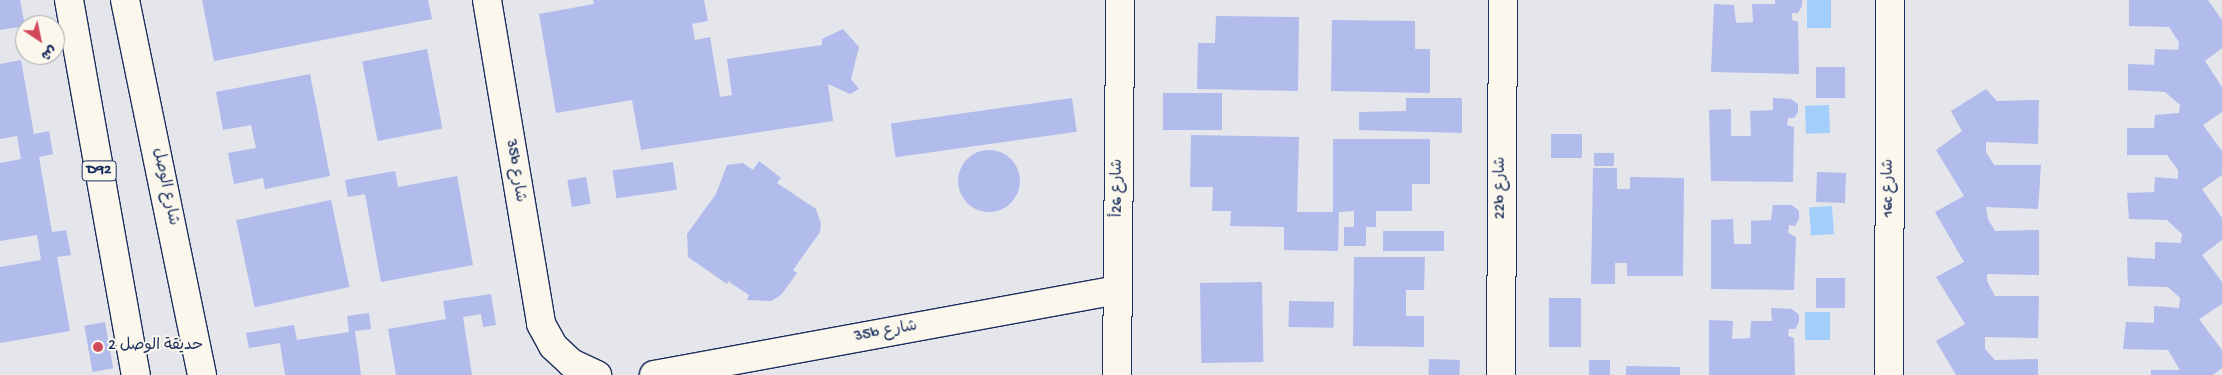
<!DOCTYPE html>
<meta charset="utf-8">
<style>
body{margin:0}
#map{position:relative;width:2222px;height:375px;overflow:hidden;background:#e5e5ec;font-family:"Gochi Hand","Playpen Sans Arabic",sans-serif}
div>[style]{position:absolute}
.water>*{inset:0;background:#a2cefc;transform-origin:0 0}
.building>*{inset:0;background:#b1bbec;transform-origin:0 0}
.round{border-radius:50%}
.roads{filter:drop-shadow(1px 0 #1b2f5e) drop-shadow(-1px 0 #1b2f5e) drop-shadow(0 1px #1b2f5e) drop-shadow(0 -1px #1b2f5e)}
.street>*{height:28px;margin:-14px;padding:0 14px;transform-origin:14px;border-radius:14px;background:#fbf7ec}
.primary>*{height:28px;margin:-14px;padding:0 14px;transform-origin:14px;border-radius:14px;background:#fbf7ec}
.dots>*{width:14px;height:14px;translate:-50% -50%;box-sizing:border-box;border:2px solid #fbf7ec;border-radius:50%}
span{translate:-50% -50%;white-space:nowrap;text-align:center;line-height:1.15;-webkit-text-stroke:4px #fbf7ec;paint-order:stroke}
.shield-label span{padding:1px 4px;background:#fbf7ec;border:1px solid;border-radius:4px;-webkit-text-stroke-width:0}
.shield-label{font-size:15px;color:#1b2f5e;font-weight:700}
.street-label{font-size:16px;color:#1b2f5e}
.poi-label{font-size:16px;color:#1b2f5e}
.left{translate:0 -50%;text-align:left}
.north{position:absolute;left:15px;top:15px;width:50px;height:50px;box-sizing:border-box;background:#fbf7ec;border:1px solid #a1a7b3;border-radius:50%;rotate:146deg;font-size:14px;font-weight:700;line-height:20px;text-align:center;color:#1b2f5e}
.north::after{content:'';display:block;margin:auto;width:18px;height:22px;background:#d1495b;clip-path:polygon(50% 0,100% 100%,50% 72%,0 100%)}
</style>
<div id="map">
<div class="water">
<i style="left:1807px;top:0;width:24px;height:28px"></i>
<i style="left:1829px;top:105px;width:28px;height:24px;rotate:88deg"></i>
<i style="left:1832px;top:206px;width:28px;height:23px;rotate:86deg"></i>
<i style="left:1830px;top:312px;width:28px;height:25px;rotate:90deg"></i>
</div>
<div class="building">
<i style="clip-path:polygon(0 0,20px 0,25px 26px,0 30px)"></i>
<i style="clip-path:polygon(202px 0,428px 0,432px 19px,214px 61px)"></i>
<i style="clip-path:polygon(593px 0,704px 0,708px 21px,692px 24px,695px 40px,710px 37px,720px 97px,732px 95px,727px 59px,822px 45px,822px 39px,843px 29px,859px 47px,851px 79px,859px 89px,850px 94px,828px 84px,833px 121px,641px 150px,632px 100px,556px 113px,539px 14px,594px 4px)"></i>
<i style="clip-path:polygon(1775px 0,1802px 0,1802px 6px,1798px 13px,1792px 13px,1792px 20px,1798px 22px,1799px 74px,1711px 72px,1714px 4px,1734px 5px,1736px 23px,1753px 22px,1752px 4px,1775px 4px)"></i>
<i style="clip-path:polygon(2129px 0,2208px 0,2222px 20px,2222px 48px,2205px 61px,2222px 87px,2222px 112px,2203px 125px,2222px 151px,2222px 175px,2202px 189px,2222px 218px,2222px 240px,2202px 255px,2222px 282px,2222px 304px,2199px 319px,2222px 350px,2222px 368px,2213px 375px,2151px 375px,2151px 370px,2180px 370px,2168px 350px,2123px 349px,2126px 322px,2154px 323px,2154px 306px,2179px 308px,2180px 298px,2168px 287px,2128px 286px,2127px 257px,2155px 259px,2155px 242px,2181px 243px,2182px 234px,2167px 220px,2129px 219px,2127px 193px,2154px 192px,2155px 177px,2178px 179px,2178px 170px,2167px 155px,2127px 155px,2127px 128px,2154px 128px,2155px 115px,2179px 113px,2180px 105px,2165px 92px,2128px 90px,2128px 64px,2154px 65px,2155px 49px,2178px 50px,2179px 42px,2169px 27px,2129px 26px)"></i>
<i style="clip-path:polygon(1216px 16px,1299px 17px,1298px 91px,1197px 89px,1198px 43px,1215px 43px)"></i>
<i style="clip-path:polygon(1332px 20px,1415px 21px,1415px 49px,1430px 49px,1430px 93px,1331px 91px)"></i>
<i style="left:427px;top:49px;width:81px;height:66px;rotate:79deg"></i>
<i style="clip-path:polygon(21px 60px,34px 134px,49px 131px,53px 154px,39px 157px,52px 232px,66px 230px,71px 255px,57px 257px,70px 331px,0 343px,0 267px,41px 260px,37px 235px,0 241px,0 163px,21px 159px,17px 136px,0 139px,0 64px)"></i>
<i style="left:1816px;top:67px;width:29px;height:31px"></i>
<i style="clip-path:polygon(310px 74px,330px 176px,265px 189px,263px 178px,234px 184px,228px 153px,256px 148px,251px 125px,223px 130px,216px 92px)"></i>
<i style="clip-path:polygon(1986px 89px,1997px 101px,2039px 100px,2038px 144px,1986px 142px,1986px 152px,1994px 165px,2041px 165px,2038px 209px,1986px 207px,1988px 219px,1995px 231px,2039px 230px,2039px 275px,1987px 274px,1987px 281px,1995px 296px,2039px 296px,2038px 338px,1985px 337px,1985px 349px,1995px 360px,2038px 359px,2038px 375px,1956px 375px,1936px 341px,1965px 324px,1936px 277px,1964px 262px,1935px 212px,1964px 196px,1936px 150px,1962px 131px,1951px 111px)"></i>
<i style="left:1163px;top:93px;width:59px;height:37px"></i>
<i style="left:1072px;top:98px;width:34px;height:183px;rotate:82deg"></i>
<i style="clip-path:polygon(1406px 98px,1462px 98px,1462px 133px,1359px 130px,1359px 112px,1406px 111px)"></i>
<i style="clip-path:polygon(1773px 98px,1791px 99px,1798px 104px,1798px 112px,1794px 118px,1788px 118px,1787px 125px,1794px 127px,1793px 182px,1711px 181px,1709px 110px,1731px 109px,1731px 136px,1751px 136px,1750px 111px,1773px 110px)"></i>
<i style="left:1551px;top:134px;width:31px;height:24px"></i>
<i style="clip-path:polygon(1191px 135px,1299px 137px,1297px 212px,1333px 212px,1333px 139px,1430px 139px,1430px 184px,1412px 184px,1412px 211px,1376px 211px,1376px 227px,1366px 227px,1366px 246px,1344px 246px,1344px 227px,1354px 227px,1354px 211px,1339px 212px,1338px 251px,1284px 250px,1284px 227px,1230px 226px,1231px 211px,1212px 211px,1213px 187px,1190px 187px)"></i>
<i class="round" style="left:958px;top:150px;width:62px;height:62px"></i>
<i style="left:1594px;top:153px;width:20px;height:13px"></i>
<i style="clip-path:polygon(759px 161px,781px 178px,777px 183px,816px 209px,821px 224px,820px 232px,793px 270px,797px 273px,781px 295px,771px 301px,747px 300px,749px 295px,728px 281px,727px 284px,688px 257px,687px 234px,716px 194px,727px 165px,743px 163px,753px 170px)"></i>
<i style="left:673px;top:162px;width:28px;height:61px;rotate:82deg"></i>
<i style="clip-path:polygon(1593px 168px,1617px 168px,1617px 189px,1630px 189px,1630px 177px,1684px 178px,1683px 276px,1627px 276px,1627px 263px,1615px 263px,1615px 284px,1591px 284px)"></i>
<i style="clip-path:polygon(395px 171px,398px 187px,457px 176px,473px 265px,381px 282px,365px 194px,348px 197px,345px 180px)"></i>
<i style="left:1817px;top:172px;width:29px;height:30px;rotate:2deg"></i>
<i style="left:586px;top:177px;width:27px;height:19px;rotate:80deg"></i>
<i style="left:331px;top:200px;width:89px;height:97px;rotate:78deg"></i>
<i style="clip-path:polygon(1773px 205px,1792px 205px,1799px 211px,1799px 219px,1795px 226px,1789px 225px,1788px 233px,1796px 237px,1794px 290px,1711px 289px,1711px 220px,1733px 219px,1734px 244px,1751px 244px,1751px 221px,1771px 220px)"></i>
<i style="left:1383px;top:231px;width:61px;height:20px"></i>
<i style="clip-path:polygon(1354px 257px,1425px 257px,1424px 290px,1406px 290px,1406px 316px,1424px 316px,1424px 347px,1353px 346px)"></i>
<i style="left:1816px;top:278px;width:29px;height:30px"></i>
<i style="left:1262px;top:282px;width:80px;height:62px;rotate:89deg"></i>
<i style="clip-path:polygon(491px 294px,496px 325px,483px 327px,481px 314px,463px 317px,472px 375px,396px 375px,388px 329px,446px 319px,443px 301px)"></i>
<i style="left:1549px;top:298px;width:32px;height:49px"></i>
<i style="left:1289px;top:301px;width:45px;height:26px;rotate:1deg"></i>
<i style="clip-path:polygon(1771px 308px,1792px 309px,1799px 315px,1799px 322px,1795px 329px,1789px 329px,1788px 336px,1794px 338px,1795px 375px,1709px 375px,1709px 320px,1733px 321px,1732px 339px,1750px 338px,1751px 321px,1772px 321px)"></i>
<i style="clip-path:polygon(369px 313px,371px 329px,355px 331px,361px 375px,285px 375px,280px 343px,249px 348px,246px 333px,294px 325px,297px 340px,349px 332px,347px 316px)"></i>
<i style="left:105px;top:322px;width:47px;height:21px;rotate:80deg"></i>
<i style="left:1429px;top:359px;width:31px;height:16px;rotate:2deg"></i>
<i style="left:1589px;top:360px;width:21px;height:15px"></i>
<i style="left:1626px;top:366px;width:54px;height:9px;rotate:1deg"></i>
</div>
<div class="roads">
<div class="street">
<i style="left:487px;top:0;width:328px;rotate:80.5deg"></i>
<i style="left:541px;top:324px;width:25px;rotate:61deg"></i>
<i style="left:553px;top:346px;width:25px;rotate:43deg"></i>
<i style="left:571px;top:363px;width:29px;rotate:25deg"></i>
<i style="left:654px;top:375px;width:471px;rotate:-10.4deg"></i>
<i style="left:1117px;top:375px;width:375px;rotate:-89.5deg"></i>
<i style="left:1501px;top:375px;width:375px;rotate:-89.7deg"></i>
<i style="left:1889px;top:375px;width:375px;rotate:-89.8deg"></i>
</div>
<div class="primary">
<i style="left:69px;top:0;width:381px;rotate:79.9deg"></i>
<i style="left:125px;top:0;width:383px;rotate:78.4deg"></i>
</div>
</div>
<div class="dots">
<i style="left:98px;top:347px;background:#d1495b"></i>
</div>
<div class="shield-label">
<span style="left:99px;top:171px">D92</span>
</div>
<div class="street-label">
<span style="left:514px;top:171px;rotate:81deg">35b شارع</span>
<span style="left:164px;top:187px;rotate:78deg">شارع الوصل</span>
<span style="left:1119px;top:188px;rotate:-90deg">شارع 26أ</span>
<span style="left:1502px;top:188px;rotate:-90deg">22b شارع</span>
<span style="left:1890px;top:188px;rotate:-90deg">16c شارع</span>
<span style="left:886px;top:333px;rotate:-10deg">35b شارع</span>
</div>
<div class="poi-label">
<span class="left" style="left:108px;top:347px">حديقة الوصل 2</span>
</div>
<div class="north">ش</div>
</div>
